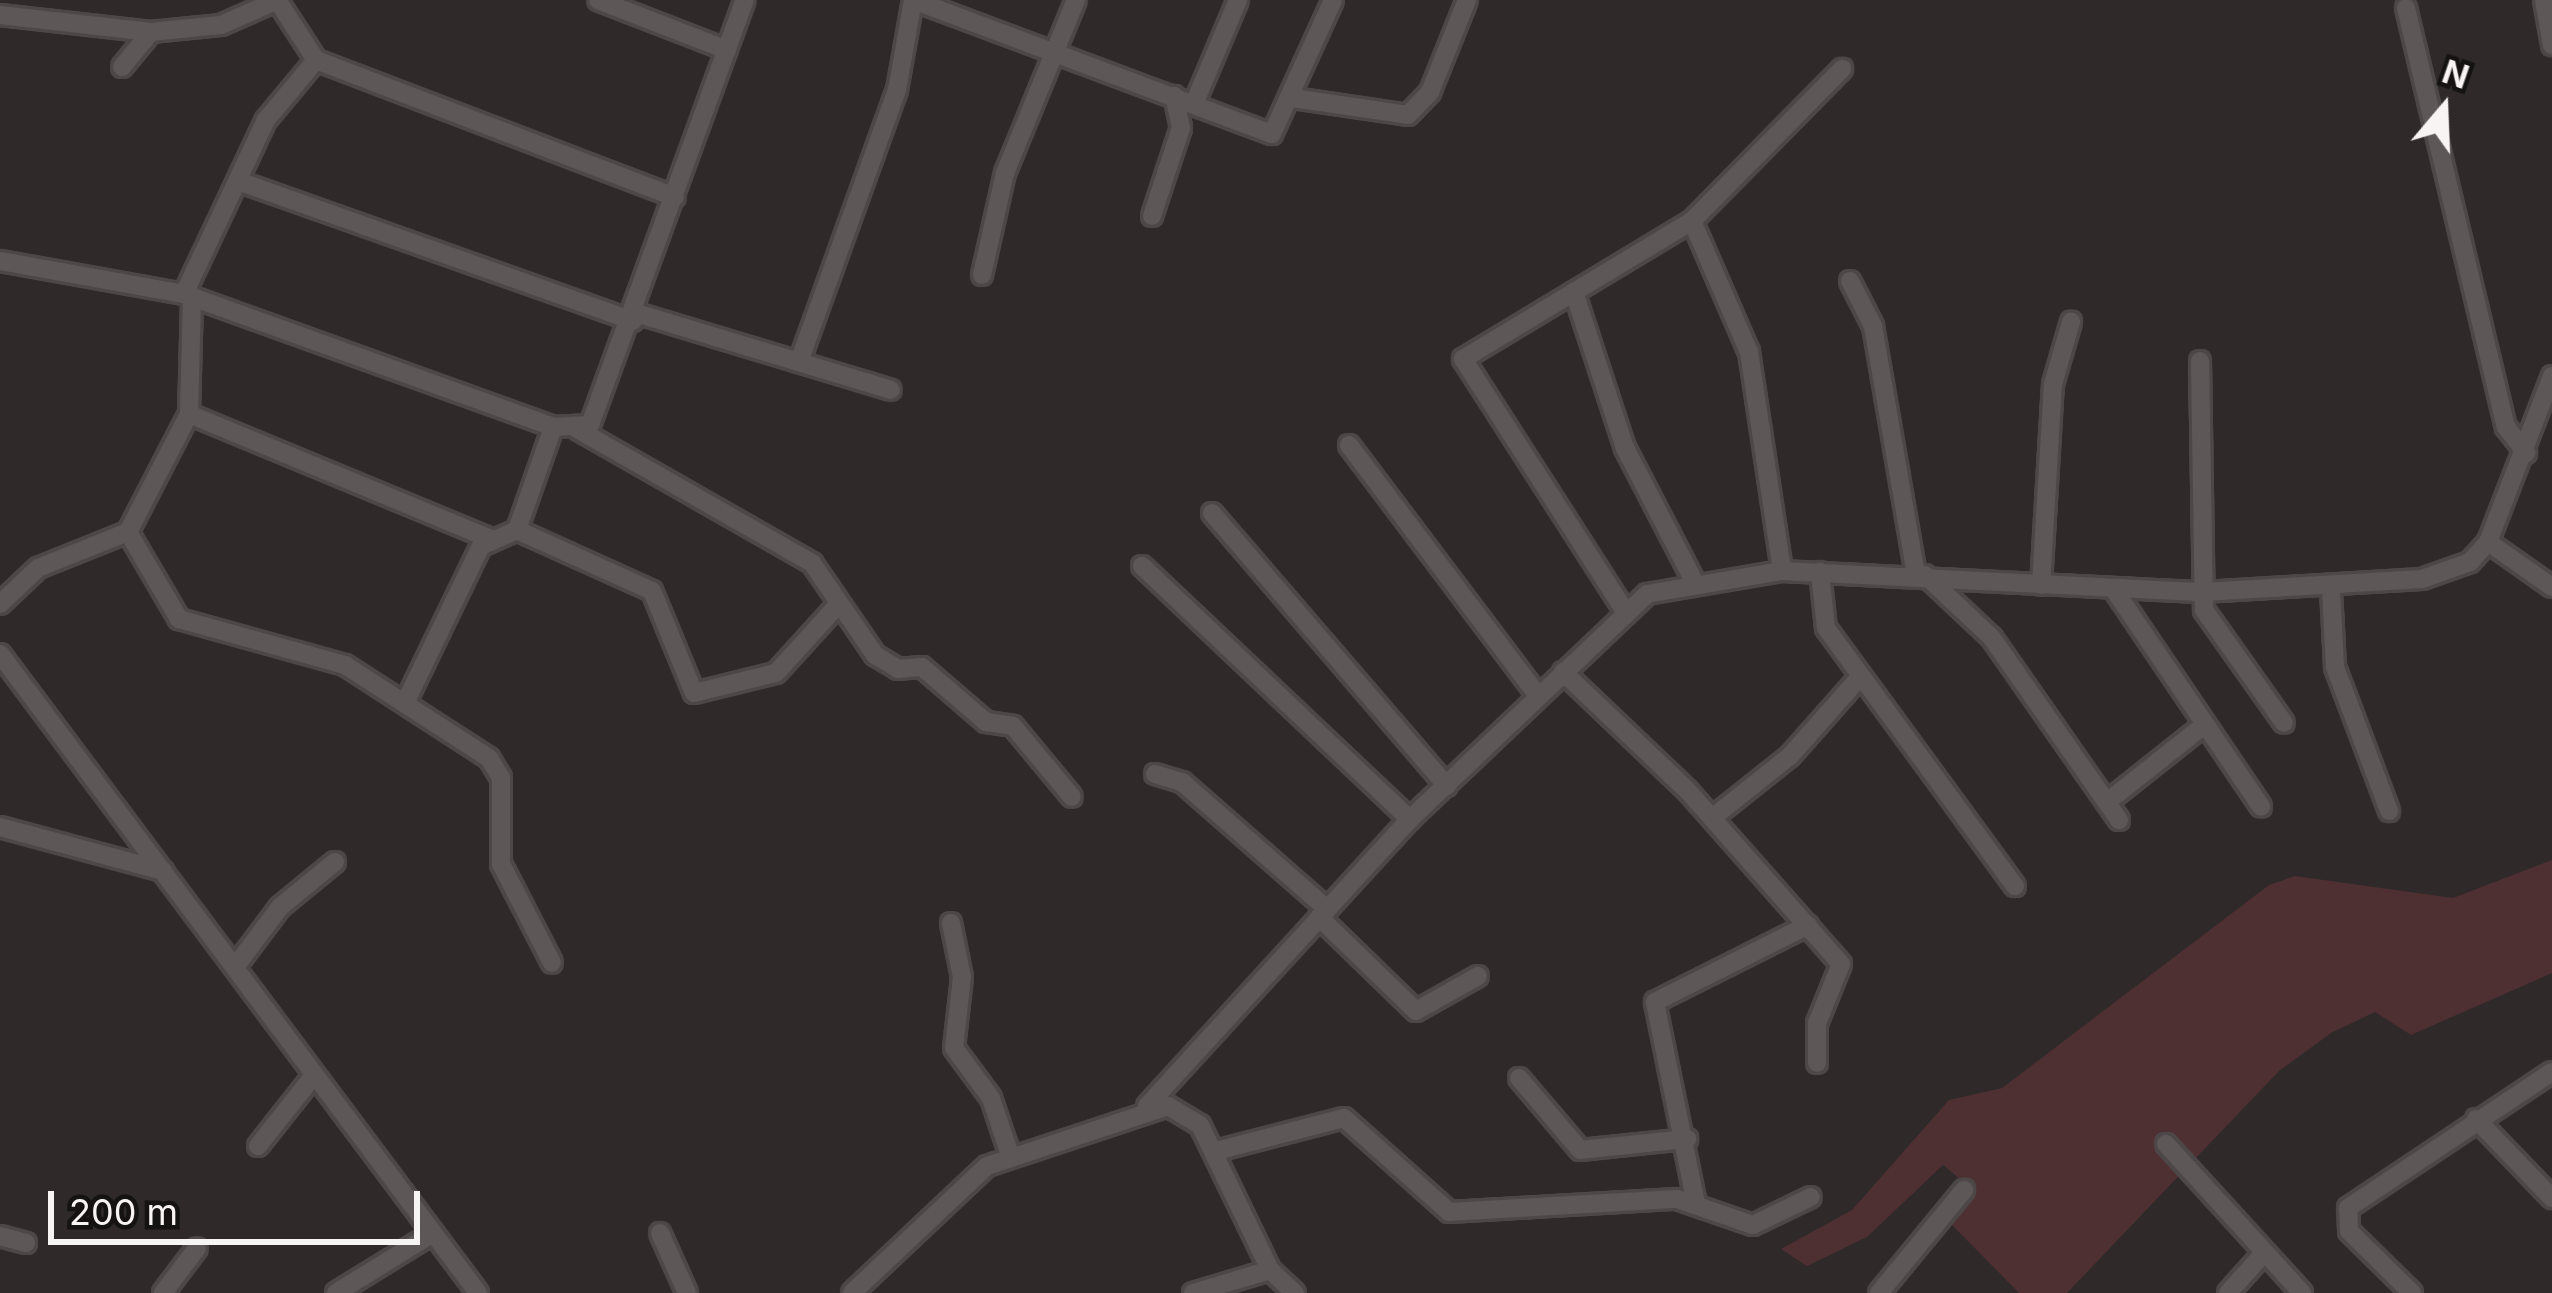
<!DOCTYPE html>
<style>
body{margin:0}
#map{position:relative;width:2552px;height:1293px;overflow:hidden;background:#2f2929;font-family:Inter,sans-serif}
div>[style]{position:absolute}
.green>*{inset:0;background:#4e2f32}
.roads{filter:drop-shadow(3px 0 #4d4748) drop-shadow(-3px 0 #4d4748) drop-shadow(0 3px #4d4748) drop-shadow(0 -3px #4d4748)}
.minor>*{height:18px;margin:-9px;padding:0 9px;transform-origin:9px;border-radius:9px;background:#5e5758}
span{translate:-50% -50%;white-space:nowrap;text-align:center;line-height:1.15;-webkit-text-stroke:9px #151212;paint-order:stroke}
.north{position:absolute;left:2384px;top:48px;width:120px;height:120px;-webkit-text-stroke:9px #151212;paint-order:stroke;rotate:19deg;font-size:33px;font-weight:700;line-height:48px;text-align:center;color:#f8f4f4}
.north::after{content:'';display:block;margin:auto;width:42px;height:54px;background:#f8f4f4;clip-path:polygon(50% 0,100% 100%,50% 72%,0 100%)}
.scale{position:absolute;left:48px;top:1191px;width:372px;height:54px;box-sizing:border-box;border:6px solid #f8f4f4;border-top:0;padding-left:15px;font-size:36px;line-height:42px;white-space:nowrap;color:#f8f4f4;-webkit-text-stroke:9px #151212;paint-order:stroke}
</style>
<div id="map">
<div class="green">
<i style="clip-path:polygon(2552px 860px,2552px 973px,2411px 1035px,2375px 1012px,2331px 1033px,2279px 1071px,2067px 1293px,2019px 1293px,1950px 1223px,1977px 1193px,1943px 1165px,1867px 1237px,1807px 1266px,1781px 1249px,1852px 1210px,1949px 1100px,2002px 1088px,2269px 885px,2295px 876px,2453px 898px)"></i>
</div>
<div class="roads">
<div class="minor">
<i style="left:277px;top:0;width:72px;rotate:57deg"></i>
<i style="left:316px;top:60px;width:384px;rotate:20.9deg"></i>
<i style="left:598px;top:0;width:138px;rotate:21.2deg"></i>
<i style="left:2544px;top:0;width:46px;rotate:79.9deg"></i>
<i style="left:2406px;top:8px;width:431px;rotate:76.6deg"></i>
<i style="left:2506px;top:427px;width:33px;rotate:52deg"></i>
<i style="left:0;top:15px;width:152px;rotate:6.4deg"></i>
<i style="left:122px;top:67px;width:45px;rotate:-50.4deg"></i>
<i style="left:151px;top:32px;width:70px;rotate:-5.7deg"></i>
<i style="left:221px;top:25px;width:62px;rotate:-23.7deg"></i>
<i style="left:1293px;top:98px;width:116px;rotate:8.4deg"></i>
<i style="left:1408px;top:115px;width:32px;rotate:-46deg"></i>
<i style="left:1430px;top:92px;width:99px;rotate:-68.1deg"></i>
<i style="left:1194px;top:104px;width:113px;rotate:-67.1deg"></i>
<i style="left:238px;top:181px;width:419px;rotate:19.5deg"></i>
<i style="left:1152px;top:216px;width:93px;rotate:-71.8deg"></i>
<i style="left:1181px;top:128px;width:33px;rotate:-102deg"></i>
<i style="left:1692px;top:221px;width:143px;rotate:66.5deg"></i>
<i style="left:1749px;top:352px;width:221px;rotate:81.4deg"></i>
<i style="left:0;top:261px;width:187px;rotate:10.2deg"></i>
<i style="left:184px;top:294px;width:392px;rotate:19.8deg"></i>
<i style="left:553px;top:427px;width:37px;rotate:-3deg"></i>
<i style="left:590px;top:425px;width:452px;rotate:-70deg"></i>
<i style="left:982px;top:275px;width:105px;rotate:-77.3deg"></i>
<i style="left:1005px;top:173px;width:187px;rotate:-67.7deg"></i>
<i style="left:1850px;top:281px;width:51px;rotate:62.9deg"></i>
<i style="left:1873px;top:326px;width:253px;rotate:80.2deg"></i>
<i style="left:1574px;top:292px;width:164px;rotate:71.9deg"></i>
<i style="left:1625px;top:448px;width:148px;rotate:62.6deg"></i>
<i style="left:184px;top:294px;width:192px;rotate:-64.8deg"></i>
<i style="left:266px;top:120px;width:78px;rotate:-50.2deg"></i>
<i style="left:636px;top:313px;width:266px;rotate:16.8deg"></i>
<i style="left:2200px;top:361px;width:249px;rotate:89.1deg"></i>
<i style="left:2204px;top:610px;width:138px;rotate:54.7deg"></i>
<i style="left:799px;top:362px;width:289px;rotate:-70.2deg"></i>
<i style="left:897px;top:90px;width:91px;rotate:-79.9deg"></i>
<i style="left:913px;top:0;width:383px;rotate:20.5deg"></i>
<i style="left:1272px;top:134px;width:147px;rotate:-65.5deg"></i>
<i style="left:189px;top:414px;width:325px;rotate:22.5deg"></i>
<i style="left:577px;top:429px;width:271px;rotate:29.7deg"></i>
<i style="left:812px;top:563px;width:112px;rotate:55.6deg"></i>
<i style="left:875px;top:655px;width:27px;rotate:31deg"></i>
<i style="left:898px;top:669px;width:24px;rotate:-5deg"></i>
<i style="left:922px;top:667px;width:84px;rotate:40.7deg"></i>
<i style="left:986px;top:722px;width:27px;rotate:8deg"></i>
<i style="left:1013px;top:726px;width:92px;rotate:50.3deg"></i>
<i style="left:1349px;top:445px;width:314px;rotate:53deg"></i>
<i style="left:1212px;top:513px;width:360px;rotate:49.3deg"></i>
<i style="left:517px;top:530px;width:109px;rotate:-70.7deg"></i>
<i style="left:128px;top:532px;width:101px;rotate:59.6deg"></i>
<i style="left:179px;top:619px;width:172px;rotate:15.5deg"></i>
<i style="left:345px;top:665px;width:171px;rotate:32.9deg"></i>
<i style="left:489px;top:758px;width:23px;rotate:59deg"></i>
<i style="left:501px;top:778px;width:86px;rotate:90deg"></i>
<i style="left:501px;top:864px;width:111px;rotate:62.7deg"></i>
<i style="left:2488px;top:542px;width:78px;rotate:35.1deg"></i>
<i style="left:1142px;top:566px;width:369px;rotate:43.4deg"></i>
<i style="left:1820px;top:572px;width:56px;rotate:83.9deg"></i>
<i style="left:1826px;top:628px;width:320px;rotate:53.8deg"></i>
<i style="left:1925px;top:575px;width:92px;rotate:43.2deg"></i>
<i style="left:1992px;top:638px;width:222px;rotate:55.1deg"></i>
<i style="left:2041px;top:585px;width:201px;rotate:-86.6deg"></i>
<i style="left:2053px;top:384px;width:65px;rotate:-73.8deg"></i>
<i style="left:2113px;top:588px;width:264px;rotate:55.9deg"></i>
<i style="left:2331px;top:590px;width:77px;rotate:87deg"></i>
<i style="left:2335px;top:667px;width:154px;rotate:69.4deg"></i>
<i style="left:0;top:604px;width:52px;rotate:-43.5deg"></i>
<i style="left:38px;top:568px;width:97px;rotate:-21.8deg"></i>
<i style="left:128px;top:532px;width:133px;rotate:-62.7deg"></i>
<i style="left:189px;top:414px;width:118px;rotate:-88.5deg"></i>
<i style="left:1623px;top:608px;width:296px;rotate:-122.7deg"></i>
<i style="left:1463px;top:359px;width:267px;rotate:-31.1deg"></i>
<i style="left:1692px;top:221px;width:214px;rotate:-45.4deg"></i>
<i style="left:0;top:654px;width:798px;rotate:53.2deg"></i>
<i style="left:1563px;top:672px;width:171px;rotate:43.6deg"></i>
<i style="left:1687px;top:790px;width:232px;rotate:48.5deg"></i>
<i style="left:1841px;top:964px;width:64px;rotate:112.1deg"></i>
<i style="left:1817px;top:1023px;width:40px;rotate:90deg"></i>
<i style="left:406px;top:701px;width:172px;rotate:-64.2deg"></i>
<i style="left:481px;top:546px;width:39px;rotate:-24deg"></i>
<i style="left:517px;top:530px;width:148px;rotate:24.3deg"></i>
<i style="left:652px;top:591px;width:110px;rotate:67.6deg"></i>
<i style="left:694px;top:693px;width:84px;rotate:-13.7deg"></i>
<i style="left:776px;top:673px;width:89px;rotate:-47.7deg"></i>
<i style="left:1155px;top:774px;width:28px;rotate:17deg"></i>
<i style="left:1182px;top:782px;width:191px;rotate:41.2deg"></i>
<i style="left:2107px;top:802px;width:122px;rotate:-38.4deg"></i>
<i style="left:1712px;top:818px;width:100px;rotate:-38.5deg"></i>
<i style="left:1790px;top:756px;width:104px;rotate:-48.5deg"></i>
<i style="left:0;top:827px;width:169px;rotate:15.1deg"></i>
<i style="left:1319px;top:917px;width:135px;rotate:44.1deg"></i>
<i style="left:1416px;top:1011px;width:71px;rotate:-29.4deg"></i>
<i style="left:951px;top:923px;width:55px;rotate:78.5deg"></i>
<i style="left:962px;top:977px;width:71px;rotate:96.4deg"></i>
<i style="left:954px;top:1048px;width:62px;rotate:53.5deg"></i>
<i style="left:991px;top:1098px;width:60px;rotate:71.6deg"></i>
<i style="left:235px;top:967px;width:75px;rotate:-53.1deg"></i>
<i style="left:280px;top:907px;width:71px;rotate:-39.3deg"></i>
<i style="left:1519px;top:1078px;width:94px;rotate:49.7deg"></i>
<i style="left:1580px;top:1150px;width:108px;rotate:-5.9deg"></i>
<i style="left:1147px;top:1106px;width:389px;rotate:-47.5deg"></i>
<i style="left:1410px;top:819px;width:327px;rotate:-43.5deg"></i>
<i style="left:1647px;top:594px;width:137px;rotate:-9.7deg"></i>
<i style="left:1782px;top:571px;width:422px;rotate:2.9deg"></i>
<i style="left:2203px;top:592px;width:219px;rotate:-3.4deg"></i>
<i style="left:2422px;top:579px;width:51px;rotate:-19.5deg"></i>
<i style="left:2470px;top:562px;width:27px;rotate:-48deg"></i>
<i style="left:2488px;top:542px;width:178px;rotate:-68.9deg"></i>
<i style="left:2476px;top:1119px;width:110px;rotate:46.1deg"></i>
<i style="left:2166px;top:1144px;width:202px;rotate:47.6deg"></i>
<i style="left:258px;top:1146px;width:90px;rotate:-51.7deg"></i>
<i style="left:1216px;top:1151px;width:132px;rotate:-14.5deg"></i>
<i style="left:1344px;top:1118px;width:141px;rotate:41.8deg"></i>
<i style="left:1449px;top:1212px;width:228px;rotate:-3.3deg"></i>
<i style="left:1677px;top:1199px;width:80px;rotate:18.9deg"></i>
<i style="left:1753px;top:1225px;width:64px;rotate:-25.8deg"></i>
<i style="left:1696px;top:1204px;width:206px;rotate:-101.5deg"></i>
<i style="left:1655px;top:1002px;width:171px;rotate:-26.7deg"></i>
<i style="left:660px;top:1233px;width:66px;rotate:65.8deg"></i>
<i style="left:0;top:1236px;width:27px;rotate:15deg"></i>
<i style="left:163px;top:1293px;width:56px;rotate:-52.9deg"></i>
<i style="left:336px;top:1293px;width:114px;rotate:-31.7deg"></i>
<i style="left:852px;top:1293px;width:185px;rotate:-43.3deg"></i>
<i style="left:987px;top:1166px;width:191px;rotate:-18.3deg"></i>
<i style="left:1168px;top:1106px;width:37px;rotate:31deg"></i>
<i style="left:1200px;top:1125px;width:161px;rotate:64.2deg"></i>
<i style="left:1270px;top:1270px;width:34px;rotate:43deg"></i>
<i style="left:1193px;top:1293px;width:80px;rotate:-16.6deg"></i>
<i style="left:1879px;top:1293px;width:134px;rotate:-50.5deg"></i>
<i style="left:2228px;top:1293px;width:54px;rotate:-48deg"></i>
<i style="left:2412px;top:1293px;width:88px;rotate:-135.5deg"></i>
<i style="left:2349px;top:1231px;width:23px;rotate:-92deg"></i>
<i style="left:2348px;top:1208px;width:245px;rotate:-33.7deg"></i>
</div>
</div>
<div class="north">N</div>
<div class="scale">200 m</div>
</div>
